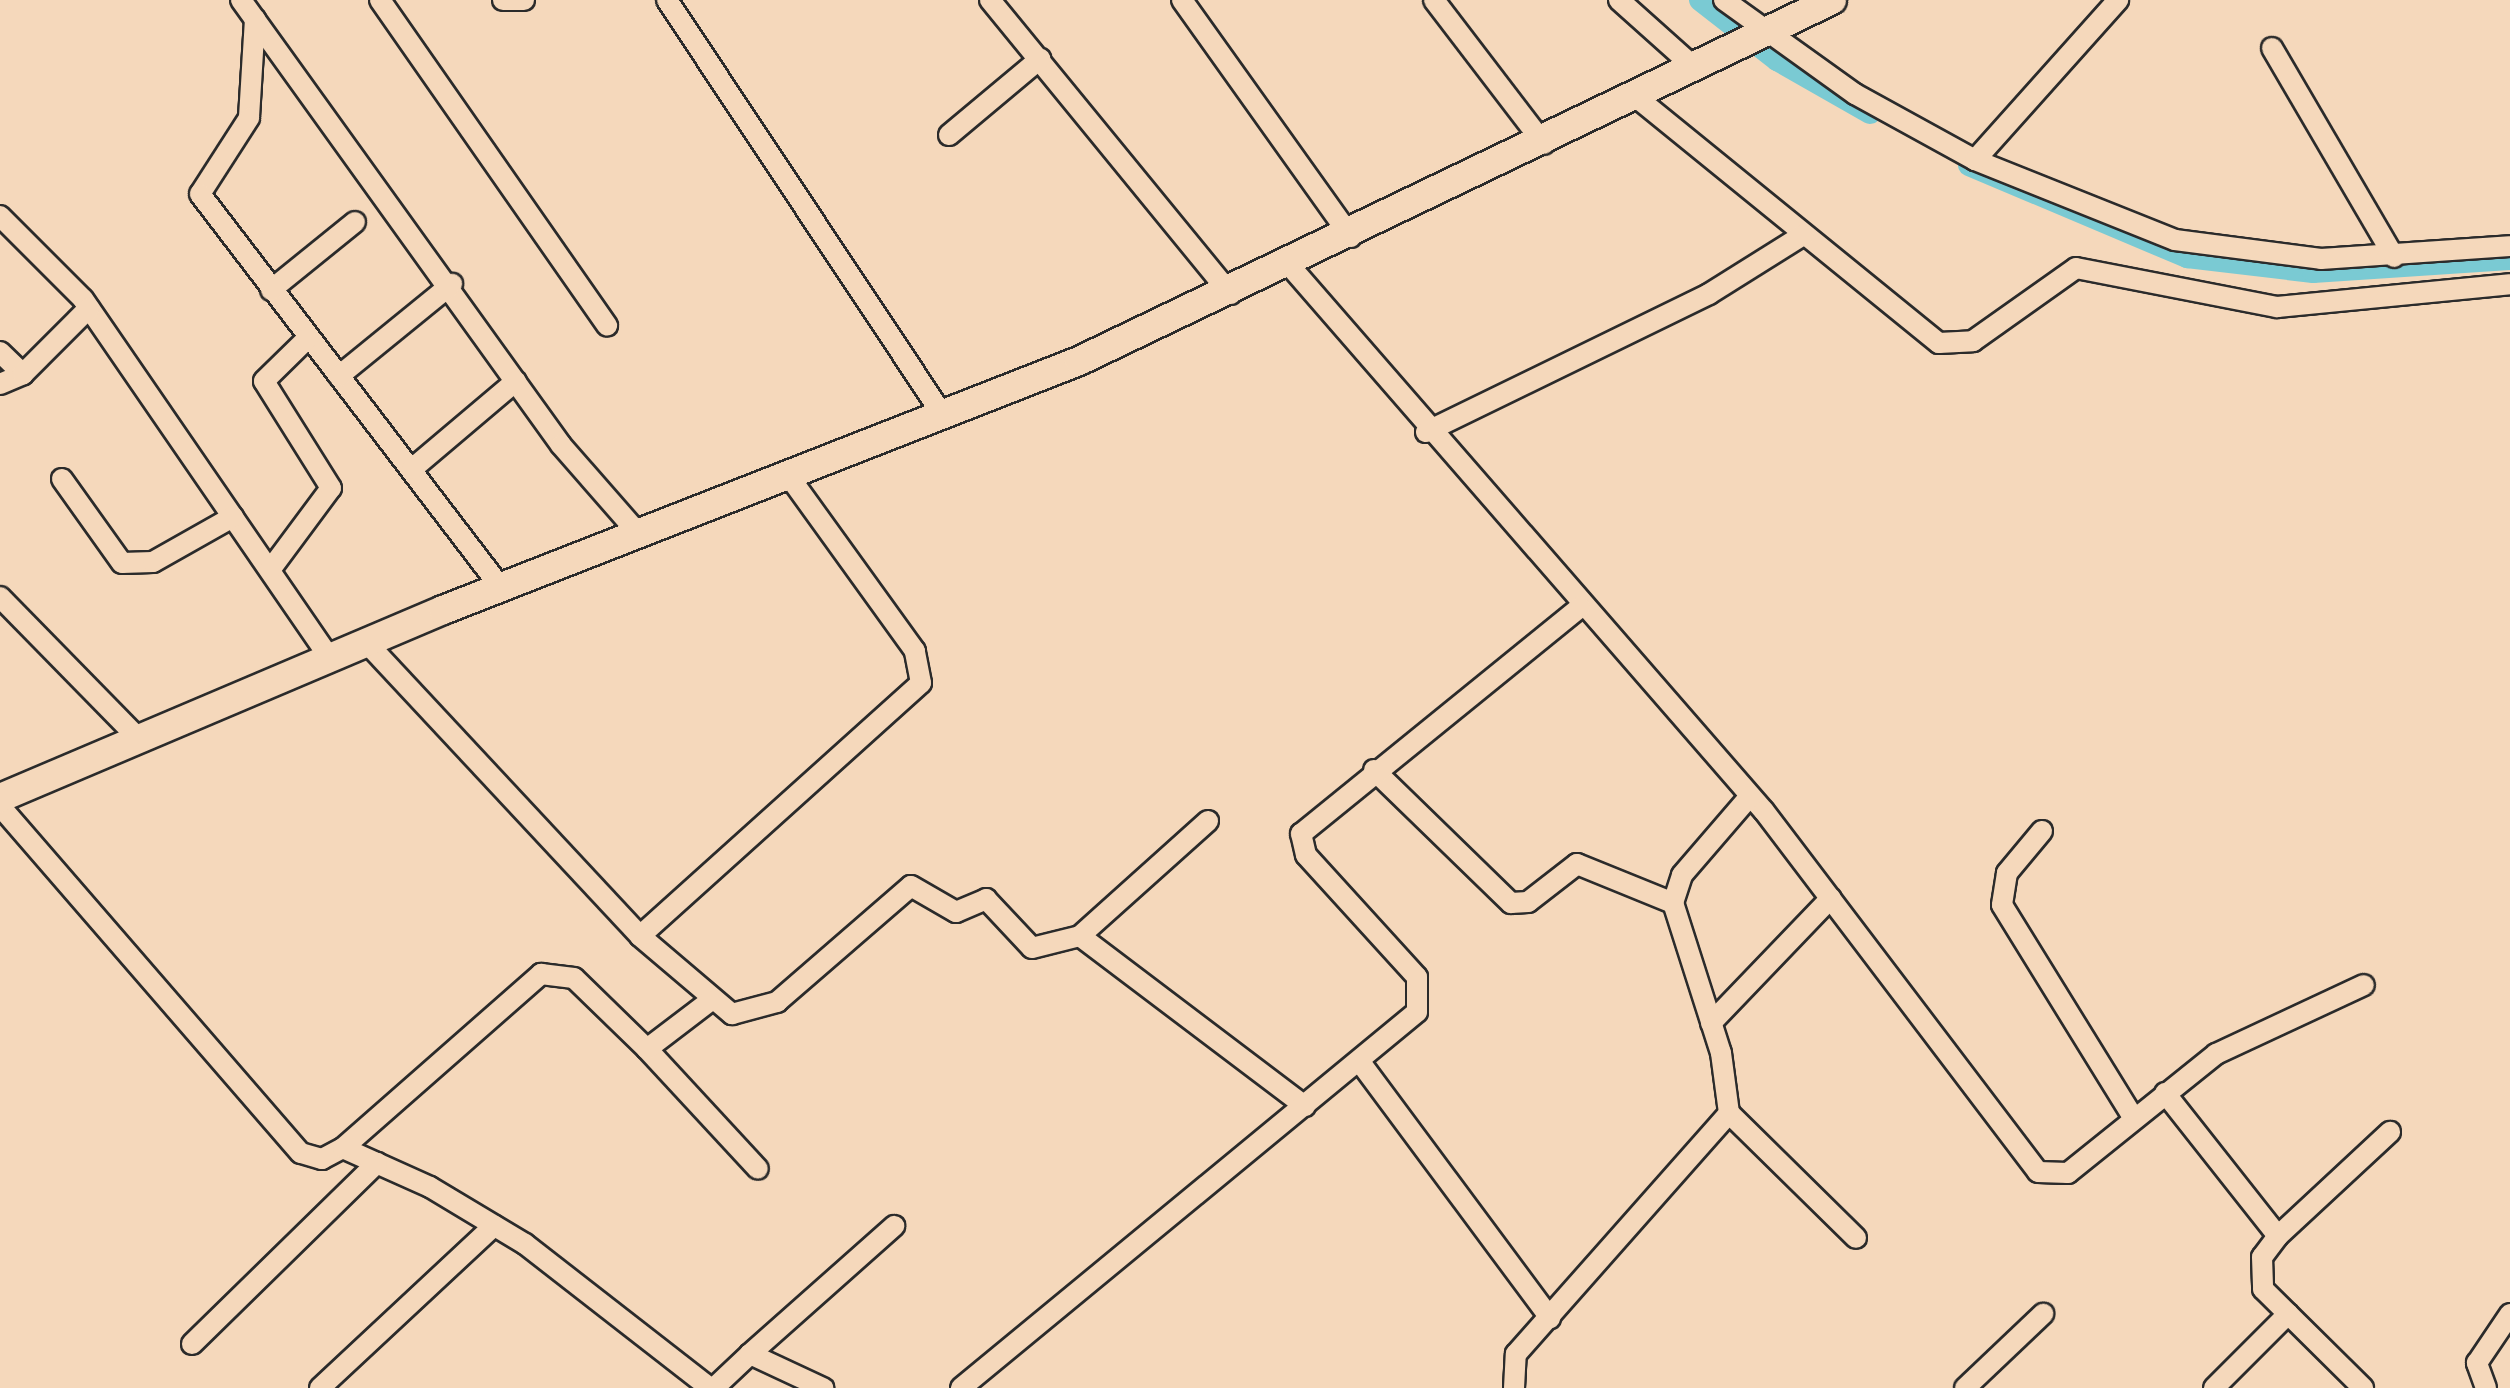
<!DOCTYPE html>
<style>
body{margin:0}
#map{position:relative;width:2510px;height:1388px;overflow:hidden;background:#f5d8bb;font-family:Pangolin,sans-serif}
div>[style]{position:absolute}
.canal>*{height:22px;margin:-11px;padding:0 11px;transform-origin:11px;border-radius:11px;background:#7acad3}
.roads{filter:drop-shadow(2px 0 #2b2b2b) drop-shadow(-2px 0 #2b2b2b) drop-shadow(0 2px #2b2b2b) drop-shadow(0 -2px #2b2b2b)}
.minor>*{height:20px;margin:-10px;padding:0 10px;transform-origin:10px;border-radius:10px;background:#f5d8bb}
.secondary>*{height:28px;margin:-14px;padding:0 14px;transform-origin:14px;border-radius:14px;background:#f5d8bb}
span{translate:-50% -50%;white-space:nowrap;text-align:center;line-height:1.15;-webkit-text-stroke:8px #f5d8bb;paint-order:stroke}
</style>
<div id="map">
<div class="canal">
<i style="left:1700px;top:0;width:98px;rotate:37.9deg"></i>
<i style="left:1777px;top:60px;width:107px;rotate:29.7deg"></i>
<i style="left:1969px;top:165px;width:237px;rotate:22.9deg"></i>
<i style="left:2187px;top:257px;width:127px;rotate:6.8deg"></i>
<i style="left:2313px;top:272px;width:197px;rotate:-3.8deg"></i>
</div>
<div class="roads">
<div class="minor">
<i style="left:241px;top:0;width:548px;rotate:54.28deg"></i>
<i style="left:561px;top:445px;width:118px;rotate:48.8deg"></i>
<i style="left:380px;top:0;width:397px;rotate:55.1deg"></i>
<i style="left:503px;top:0;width:21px"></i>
<i style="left:667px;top:0;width:499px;rotate:56.4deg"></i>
<i style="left:990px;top:0;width:380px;rotate:50.7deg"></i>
<i style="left:1182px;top:0;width:291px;rotate:54.5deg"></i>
<i style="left:1434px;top:0;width:181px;rotate:52.6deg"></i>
<i style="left:1619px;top:0;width:102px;rotate:41.8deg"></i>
<i style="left:1724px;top:0;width:161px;rotate:35.7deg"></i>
<i style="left:1855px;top:94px;width:137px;rotate:28.8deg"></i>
<i style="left:1975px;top:160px;width:215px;rotate:21.8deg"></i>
<i style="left:2175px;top:240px;width:147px;rotate:7.4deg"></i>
<i style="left:2321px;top:259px;width:189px;rotate:-3.9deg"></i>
<i style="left:255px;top:19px;width:99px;rotate:93.5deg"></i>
<i style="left:249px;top:118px;width:90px;rotate:122.8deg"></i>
<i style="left:200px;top:194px;width:495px;rotate:52.6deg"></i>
<i style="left:2272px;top:48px;width:242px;rotate:59.7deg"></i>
<i style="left:1636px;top:97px;width:390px;rotate:39.1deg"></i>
<i style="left:1939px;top:343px;width:34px;rotate:-3deg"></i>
<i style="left:1973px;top:341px;width:126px;rotate:-35.3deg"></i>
<i style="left:2076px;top:268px;width:205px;rotate:11deg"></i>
<i style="left:2277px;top:307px;width:234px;rotate:-5.6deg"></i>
<i style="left:949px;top:135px;width:119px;rotate:-39.9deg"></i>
<i style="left:1975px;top:160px;width:215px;rotate:-48.2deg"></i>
<i style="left:0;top:216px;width:117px;rotate:45deg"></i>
<i style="left:83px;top:299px;width:436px;rotate:55.5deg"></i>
<i style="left:1290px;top:266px;width:722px;rotate:48.99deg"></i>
<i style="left:1764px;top:811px;width:453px;rotate:52.8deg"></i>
<i style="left:2038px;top:1172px;width:30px;rotate:2deg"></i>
<i style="left:2068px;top:1173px;width:190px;rotate:-38.8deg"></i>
<i style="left:2216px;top:1054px;width:163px;rotate:-25deg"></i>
<i style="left:271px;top:290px;width:108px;rotate:-39deg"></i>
<i style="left:0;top:352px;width:32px;rotate:44deg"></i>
<i style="left:339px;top:376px;width:146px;rotate:-39.2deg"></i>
<i style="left:0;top:384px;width:25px;rotate:-23deg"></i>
<i style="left:23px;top:374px;width:93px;rotate:-45deg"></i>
<i style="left:1426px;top:432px;width:315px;rotate:-26deg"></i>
<i style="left:1709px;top:294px;width:111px;rotate:-32.1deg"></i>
<i style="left:412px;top:469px;width:136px;rotate:-40.2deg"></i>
<i style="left:62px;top:479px;width:103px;rotate:54.5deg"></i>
<i style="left:122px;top:563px;width:31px;rotate:-2deg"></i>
<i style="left:153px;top:562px;width:92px;rotate:-29.4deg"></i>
<i style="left:270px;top:570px;width:102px;rotate:-53.4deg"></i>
<i style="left:331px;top:488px;width:126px;rotate:-122.1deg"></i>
<i style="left:264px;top:381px;width:63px;rotate:-44.4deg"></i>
<i style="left:0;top:597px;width:200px;rotate:45.6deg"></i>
<i style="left:365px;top:641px;width:403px;rotate:47deg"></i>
<i style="left:640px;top:936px;width:121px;rotate:40.3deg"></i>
<i style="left:732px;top:1014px;width:47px;rotate:-14.9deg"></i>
<i style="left:777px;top:1002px;width:177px;rotate:-40.9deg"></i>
<i style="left:911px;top:886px;width:52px;rotate:30deg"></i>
<i style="left:956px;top:912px;width:33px;rotate:-23deg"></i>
<i style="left:986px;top:899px;width:67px;rotate:46.8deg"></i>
<i style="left:1032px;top:948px;width:49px;rotate:-14deg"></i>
<i style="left:1374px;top:770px;width:191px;rotate:44.2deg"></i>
<i style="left:1511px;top:903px;width:17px;rotate:-3deg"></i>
<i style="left:1528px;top:902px;width:62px;rotate:-37.8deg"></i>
<i style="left:1577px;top:864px;width:104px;rotate:22.1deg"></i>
<i style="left:0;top:806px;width:459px;rotate:49.1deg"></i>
<i style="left:301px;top:1153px;width:22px;rotate:16deg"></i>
<i style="left:322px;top:1159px;width:24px;rotate:-28deg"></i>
<i style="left:343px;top:1148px;width:95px;rotate:24.1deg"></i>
<i style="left:430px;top:1187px;width:111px;rotate:31deg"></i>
<i style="left:525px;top:1244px;width:234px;rotate:37.9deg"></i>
<i style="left:1208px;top:821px;width:172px;rotate:138.1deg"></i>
<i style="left:1080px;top:936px;width:282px;rotate:37.1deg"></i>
<i style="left:2042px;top:831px;width:55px;rotate:129.8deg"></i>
<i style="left:2007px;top:873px;width:32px;rotate:99deg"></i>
<i style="left:2002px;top:905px;width:251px;rotate:58.3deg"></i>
<i style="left:640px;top:936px;width:378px;rotate:-42deg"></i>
<i style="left:921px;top:683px;width:33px;rotate:-101deg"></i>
<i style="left:915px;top:651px;width:217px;rotate:-125.8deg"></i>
<i style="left:1711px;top:1023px;width:173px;rotate:-46.2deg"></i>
<i style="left:647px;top:1049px;width:163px;rotate:47.2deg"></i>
<i style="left:1360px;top:1062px;width:319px;rotate:53.4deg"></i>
<i style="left:2165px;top:1093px;width:182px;rotate:51.7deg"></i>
<i style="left:2278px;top:1236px;width:153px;rotate:-42.9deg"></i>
<i style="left:1729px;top:1113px;width:178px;rotate:44.5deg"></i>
<i style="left:343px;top:1148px;width:264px;rotate:-41.3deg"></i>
<i style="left:541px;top:974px;width:33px;rotate:7deg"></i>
<i style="left:574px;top:978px;width:102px;rotate:44.2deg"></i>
<i style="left:647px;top:1049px;width:79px;rotate:-37.3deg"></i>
<i style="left:2278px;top:1236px;width:26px;rotate:127deg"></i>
<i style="left:2262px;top:1257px;width:32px;rotate:88deg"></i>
<i style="left:2263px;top:1289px;width:141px;rotate:44.7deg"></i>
<i style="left:192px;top:1344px;width:259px;rotate:-44.4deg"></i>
<i style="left:750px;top:1354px;width:193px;rotate:-41.6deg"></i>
<i style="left:320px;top:1388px;width:238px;rotate:-43deg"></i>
<i style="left:714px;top:1388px;width:50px;rotate:-43.4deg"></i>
<i style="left:750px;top:1354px;width:81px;rotate:25deg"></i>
<i style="left:961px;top:1388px;width:591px;rotate:-39.51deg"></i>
<i style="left:1417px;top:1012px;width:35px;rotate:-90deg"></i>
<i style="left:1417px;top:977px;width:165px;rotate:-132.3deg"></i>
<i style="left:1306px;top:855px;width:22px;rotate:-103deg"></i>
<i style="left:1301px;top:834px;width:360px;rotate:-39.1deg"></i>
<i style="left:1514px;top:1388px;width:34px;rotate:-87deg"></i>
<i style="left:1516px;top:1354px;width:322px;rotate:-48.5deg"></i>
<i style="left:1729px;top:1113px;width:61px;rotate:-97.6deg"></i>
<i style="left:1721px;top:1053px;width:157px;rotate:-107.7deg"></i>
<i style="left:1673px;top:903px;width:29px;rotate:-72deg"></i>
<i style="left:1682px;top:875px;width:104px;rotate:-49.3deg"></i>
<i style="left:1965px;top:1388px;width:108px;rotate:-43.5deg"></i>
<i style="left:2214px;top:1388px;width:105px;rotate:-45deg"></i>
<i style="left:2486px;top:1388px;width:27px;rotate:-110deg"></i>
<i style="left:2477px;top:1363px;width:59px;rotate:-56deg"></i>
</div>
<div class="secondary">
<i style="left:0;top:798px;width:481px;rotate:-23deg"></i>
<i style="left:443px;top:610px;width:683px;rotate:-21.38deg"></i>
<i style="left:1079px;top:361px;width:835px;rotate:-25.61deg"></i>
</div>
</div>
</div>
